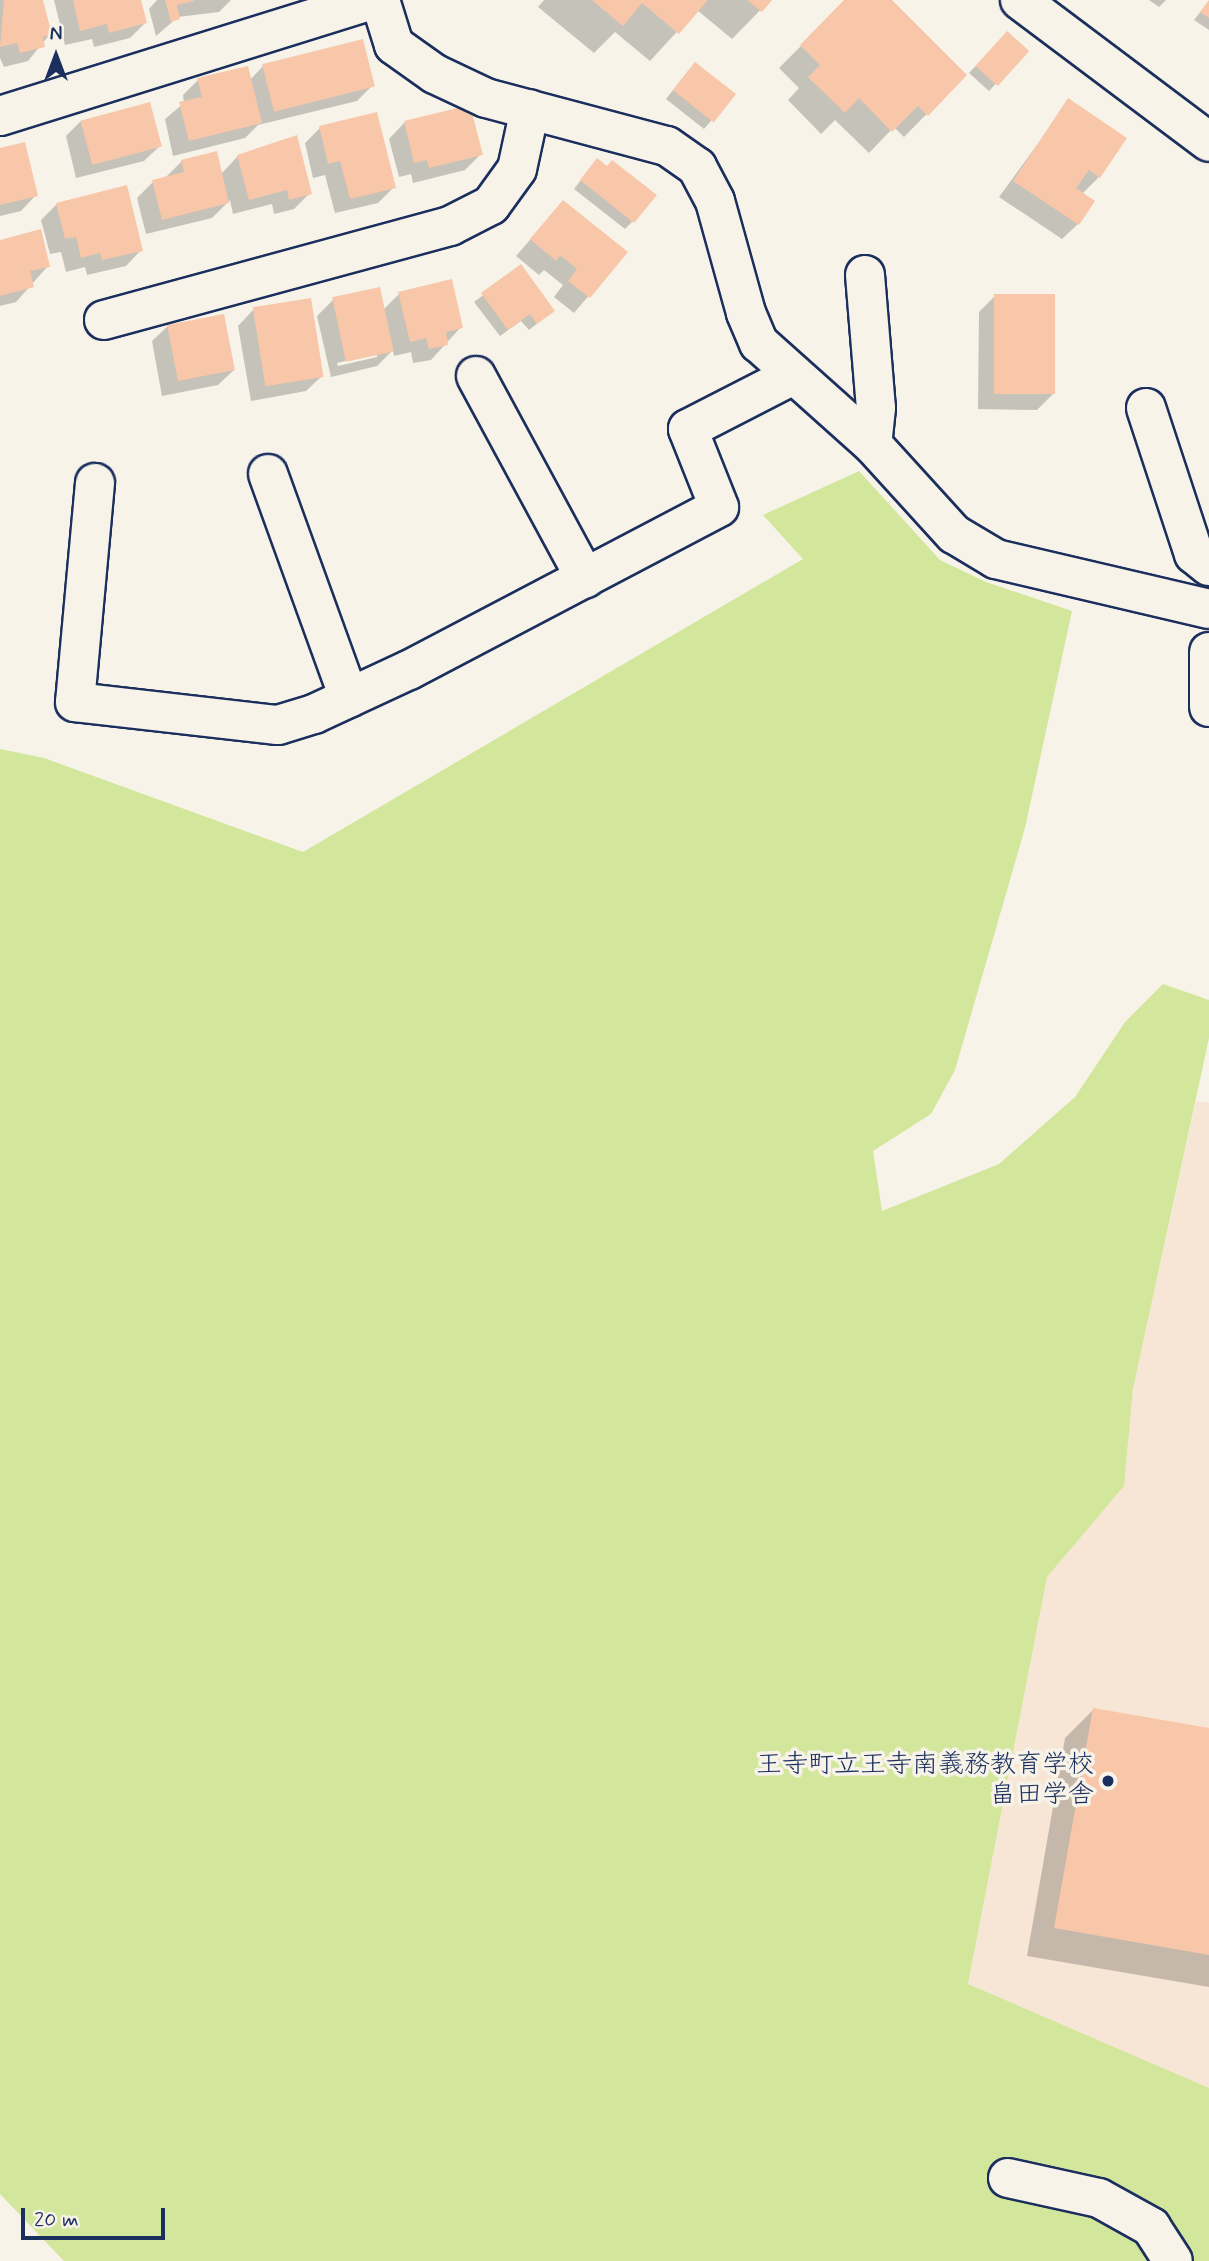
<!DOCTYPE html>
<meta charset="utf-8">
<style>
body{margin:0}
#map{position:relative;width:1209px;height:2261px;overflow:hidden;background:#f7f3e8;font-family:Mynerve,"Klee One",sans-serif}
div>[style]{position:absolute}
.built>*{inset:0;background:#f7e6d5}
.green>*{inset:0;background:#d2e79b}
.shadow>*{inset:0;background:#0003}
.building>*{inset:0;background:#f8c6a8;transform-origin:0 0}
.roads{filter:drop-shadow(2px 0 #1b2f5e) drop-shadow(-2px 0 #1b2f5e) drop-shadow(0 2px #1b2f5e) drop-shadow(0 -2px #1b2f5e)}
.minor>*{height:38px;margin:-19px;padding:0 19px;transform-origin:19px;border-radius:19px;background:#f7f3e8}
.dots>*{width:19px;height:19px;translate:-50% -50%;box-sizing:border-box;border:4px solid #f7f3e8;border-radius:50%}
span{translate:-50% -50%;white-space:nowrap;text-align:center;line-height:1.15;-webkit-text-stroke:7px #f7f3e8;paint-order:stroke}
.poi-label{font-size:26px;color:#1b2f5e}
.right{translate:-100% -50%;text-align:right}
.north{position:absolute;left:21px;top:21px;width:70px;height:70px;-webkit-text-stroke:5px #f7f3e8;paint-order:stroke;rotate:0deg;font-size:19px;font-weight:700;line-height:28px;text-align:center;color:#1b2f5e}
.north::after{content:'';display:block;margin:auto;width:24px;height:32px;background:#1b2f5e;clip-path:polygon(50% 0,100% 100%,50% 72%,0 100%)}
.scale{position:absolute;left:21px;top:2208px;width:144px;height:32px;box-sizing:border-box;border:4px solid #1b2f5e;border-top:0;padding-left:9px;font-size:21px;line-height:24px;white-space:nowrap;color:#1b2f5e;-webkit-text-stroke:5px #f7f3e8;paint-order:stroke}
</style>
<div id="map">
<div class="built">
<i style="clip-path:polygon(1196px 1101px,1209px 1103px,1209px 2088px,968px 1985px,1047px 1577px,1124px 1486px,1133px 1389px)"></i>
</div>
<div class="green">
<i style="clip-path:polygon(859px 471px,940px 560px,986px 582px,1072px 611px,1025px 828px,955px 1070px,931px 1114px,873px 1151px,882px 1211px,999px 1164px,1075px 1097px,1125px 1022px,1163px 984px,1209px 1000px,1209px 1038px,1133px 1389px,1124px 1486px,1047px 1577px,968px 1984px,1209px 2088px,1209px 2261px,64px 2261px,0 2194px,0 749px,44px 758px,303px 852px,803px 559px,763px 515px)"></i>
</div>
<div class="shadow">
<i style="clip-path:polygon(0 0,42px 0,50px 34px,28px 61px,4px 67px,0 58px)"></i>
<i style="clip-path:polygon(54px 0,139px 0,145px 23px,130px 38px,94px 47px,92px 39px,65px 45px)"></i>
<i style="clip-path:polygon(157px 0,231px 0,219px 12px,178px 17px,156px 36px,149px 9px)"></i>
<i style="clip-path:polygon(544px 0,770px 0,732px 39px,697px 10px,650px 61px,615px 32px,594px 53px,538px 7px)"></i>
<i style="clip-path:polygon(847px 0,889px 0,965px 75px,904px 137px,894px 127px,869px 153px,835px 120px,821px 134px,788px 100px,799px 88px,779px 68px)"></i>
<i style="clip-path:polygon(1149px 0,1166px 0,1159px 7px)"></i>
<i style="clip-path:polygon(1209px 1px,1209px 30px,1194px 20px)"></i>
<i style="clip-path:polygon(1000px 40px,1026px 51px,989px 91px,969px 73px)"></i>
<i style="clip-path:polygon(263px 66px,373px 85px,357px 101px,258px 125px,245px 138px,173px 156px,165px 119px,184px 103px,183px 95px,198px 80px,250px 80px)"></i>
<i style="clip-path:polygon(688px 71px,733px 95px,704px 129px,666px 99px)"></i>
<i style="clip-path:polygon(1069px 101px,1099px 177px,1082px 194px,1078px 224px,1062px 239px,999px 197px)"></i>
<i style="clip-path:polygon(469px 107px,481px 154px,465px 170px,413px 183px,411px 174px,399px 177px,389px 139px,404px 123px)"></i>
<i style="clip-path:polygon(81px 121px,160px 146px,144px 161px,76px 178px,66px 136px)"></i>
<i style="clip-path:polygon(320px 128px,394px 187px,378px 203px,335px 213px,325px 175px,313px 178px,305px 143px)"></i>
<i style="clip-path:polygon(0 150px,36px 195px,21px 211px,0 216px)"></i>
<i style="clip-path:polygon(238px 156px,310px 193px,294px 209px,274px 214px,272px 204px,233px 214px,230px 200px,212px 218px,146px 234px,137px 198px,153px 182px,166px 177px,182px 161px,221px 174px)"></i>
<i style="clip-path:polygon(590px 168px,632px 222px,625px 229px,574px 189px)"></i>
<i style="clip-path:polygon(563px 202px,626px 252px,574px 313px,554px 297px,563px 285px,544px 270px,539px 275px,516px 256px)"></i>
<i style="clip-path:polygon(57px 204px,141px 250px,126px 266px,87px 275px,85px 267px,66px 272px,61px 252px,50px 254px,41px 220px)"></i>
<i style="clip-path:polygon(0 241px,48px 266px,16px 302px,0 306px)"></i>
<i style="clip-path:polygon(521px 267px,553px 311px,529px 330px,521px 321px,500px 336px,474px 302px)"></i>
<i style="clip-path:polygon(evenodd,399px 294px,461px 327px,431px 360px,413px 363px,411px 352px,394px 356px,393px 350px,377px 366px,331px 377px,317px 316px,333px 300px,383px 310px,399px 294px,377px 353px,377px 357px,338px 366px,337px 363px,377px 353px)"></i>
<i style="clip-path:polygon(995px 296px,1053px 394px,1037px 410px,978px 409px,979px 312px)"></i>
<i style="clip-path:polygon(253px 310px,322px 376px,306px 391px,251px 401px,238px 326px)"></i>
<i style="clip-path:polygon(168px 326px,234px 370px,218px 385px,162px 396px,152px 341px)"></i>
<i style="clip-path:polygon(1093px 1710px,1209px 1730px,1209px 1987px,1027px 1956px,1065px 1738px)"></i>
</div>
<div class="building">
<i style="clip-path:polygon(4px 0,43px 0,52px 35px,43px 37px,45px 47px,20px 53px,17px 43px,0 47px)"></i>
<i style="clip-path:polygon(73px 0,141px 0,147px 23px,109px 33px,107px 24px,80px 31px)"></i>
<i style="clip-path:polygon(165px 0,194px 0,194px 1px,177px 5px,180px 19px,171px 22px)"></i>
<i style="clip-path:polygon(592px 0,708px 0,679px 34px,642px 3px,623px 26px)"></i>
<i style="clip-path:polygon(747px 0,772px 0,762px 12px)"></i>
<i style="clip-path:polygon(844px 0,892px 0,967px 75px,928px 116px,918px 106px,892px 132px,859px 98px,845px 113px,808px 77px,820px 65px,800px 45px)"></i>
<i style="clip-path:polygon(1209px 0,1209px 18px,1200px 12px)"></i>
<i style="left:1007px;top:31px;width:30px;height:47px;rotate:42deg"></i>
<i style="left:363px;top:39px;width:49px;height:104px;rotate:76deg"></i>
<i style="left:695px;top:62px;width:52px;height:36px;rotate:38deg"></i>
<i style="clip-path:polygon(248px 66px,262px 123px,189px 141px,179px 102px,202px 97px,197px 78px)"></i>
<i style="clip-path:polygon(1068px 98px,1127px 138px,1100px 178px,1089px 170px,1076px 188px,1095px 201px,1079px 225px,1013px 181px)"></i>
<i style="left:150px;top:102px;width:46px;height:72px;rotate:75deg"></i>
<i style="clip-path:polygon(470px 105px,483px 155px,429px 168px,427px 160px,414px 163px,404px 121px)"></i>
<i style="clip-path:polygon(377px 112px,396px 188px,350px 199px,340px 161px,328px 164px,319px 126px)"></i>
<i style="clip-path:polygon(297px 135px,312px 194px,289px 200px,287px 190px,249px 200px,237px 155px)"></i>
<i style="clip-path:polygon(25px 142px,38px 196px,0 205px,0 148px)"></i>
<i style="clip-path:polygon(217px 151px,229px 203px,162px 220px,152px 180px,184px 172px,181px 160px)"></i>
<i style="clip-path:polygon(597px 158px,607px 166px,612px 160px,657px 195px,634px 223px,580px 180px)"></i>
<i style="clip-path:polygon(127px 185px,143px 251px,102px 260px,100px 253px,81px 258px,76px 237px,65px 239px,56px 203px)"></i>
<i style="clip-path:polygon(563px 200px,628px 252px,590px 298px,568px 281px,577px 269px,560px 255px,556px 261px,530px 239px)"></i>
<i style="clip-path:polygon(41px 229px,50px 267px,30px 271px,34px 287px,0 296px,0 240px)"></i>
<i style="clip-path:polygon(521px 264px,555px 311px,537px 324px,530px 314px,508px 330px,481px 293px)"></i>
<i style="clip-path:polygon(452px 279px,463px 328px,446px 332px,448px 345px,429px 349px,426px 338px,410px 342px,398px 292px)"></i>
<i style="left:380px;top:287px;width:66px;height:49px;rotate:78deg"></i>
<i style="left:994px;top:294px;width:61px;height:100px"></i>
<i style="left:311px;top:298px;width:80px;height:59px;rotate:81deg"></i>
<i style="left:224px;top:314px;width:57px;height:58px;rotate:79deg"></i>
<i style="clip-path:polygon(1093px 1708px,1209px 1728px,1209px 1955px,1054px 1928px)"></i>
</div>
<div class="roads">
<div class="minor">
<i style="left:380px;top:0;width:47px;rotate:72.7deg"></i>
<i style="left:394px;top:45px;width:50px;rotate:35.3deg"></i>
<i style="left:435px;top:74px;width:56px;rotate:25.2deg"></i>
<i style="left:486px;top:98px;width:187px;rotate:14.9deg"></i>
<i style="left:667px;top:146px;width:37px;rotate:35deg"></i>
<i style="left:697px;top:167px;width:38px;rotate:62deg"></i>
<i style="left:715px;top:201px;width:116px;rotate:74.5deg"></i>
<i style="left:746px;top:313px;width:33px;rotate:67deg"></i>
<i style="left:759px;top:343px;width:152px;rotate:41.8deg"></i>
<i style="left:872px;top:444px;width:122px;rotate:47.7deg"></i>
<i style="left:954px;top:534px;width:49px;rotate:30.8deg"></i>
<i style="left:996px;top:559px;width:219px;rotate:13.2deg"></i>
<i style="left:1020px;top:0;width:236px;rotate:36.9deg"></i>
<i style="left:0;top:116px;width:391px;rotate:-17.3deg"></i>
<i style="left:865px;top:275px;width:133px;rotate:85.3deg"></i>
<i style="left:876px;top:408px;width:36px;rotate:96deg"></i>
<i style="left:104px;top:320px;width:359px;rotate:-15.2deg"></i>
<i style="left:450px;top:226px;width:46px;rotate:-27.1deg"></i>
<i style="left:491px;top:205px;width:44px;rotate:-54.2deg"></i>
<i style="left:517px;top:169px;width:61px;rotate:-77.8deg"></i>
<i style="left:476px;top:376px;width:230px;rotate:61.6deg"></i>
<i style="left:1146px;top:408px;width:154px;rotate:71.8deg"></i>
<i style="left:1194px;top:554px;width:19px;rotate:39deg"></i>
<i style="left:268px;top:474px;width:238px;rotate:70.1deg"></i>
<i style="left:95px;top:483px;width:220px;rotate:95.2deg"></i>
<i style="left:75px;top:702px;width:204px;rotate:6.5deg"></i>
<i style="left:278px;top:725px;width:38px;rotate:-17deg"></i>
<i style="left:314px;top:714px;width:105px;rotate:-24.9deg"></i>
<i style="left:409px;top:670px;width:350px;rotate:-27.7deg"></i>
<i style="left:719px;top:507px;width:84px;rotate:-111.7deg"></i>
<i style="left:688px;top:429px;width:118px;rotate:-27.2deg"></i>
<i style="left:1209px;top:652px;width:55px;rotate:90deg"></i>
<i style="left:1008px;top:2178px;width:93px;rotate:12.4deg"></i>
<i style="left:1099px;top:2198px;width:60px;rotate:29.1deg"></i>
<i style="left:1151px;top:2227px;width:40px;rotate:57.1deg"></i>
</div>
</div>
<div class="dots">
<i style="left:1108px;top:1781px;background:#1b2f5e"></i>
</div>
<div class="poi-label">
<span class="right" style="left:1094px;top:1781px">王寺町立王寺南義務教育学校<br>畠田学舎</span>
</div>
<div class="north">N</div>
<div class="scale">20 m</div>
</div>
